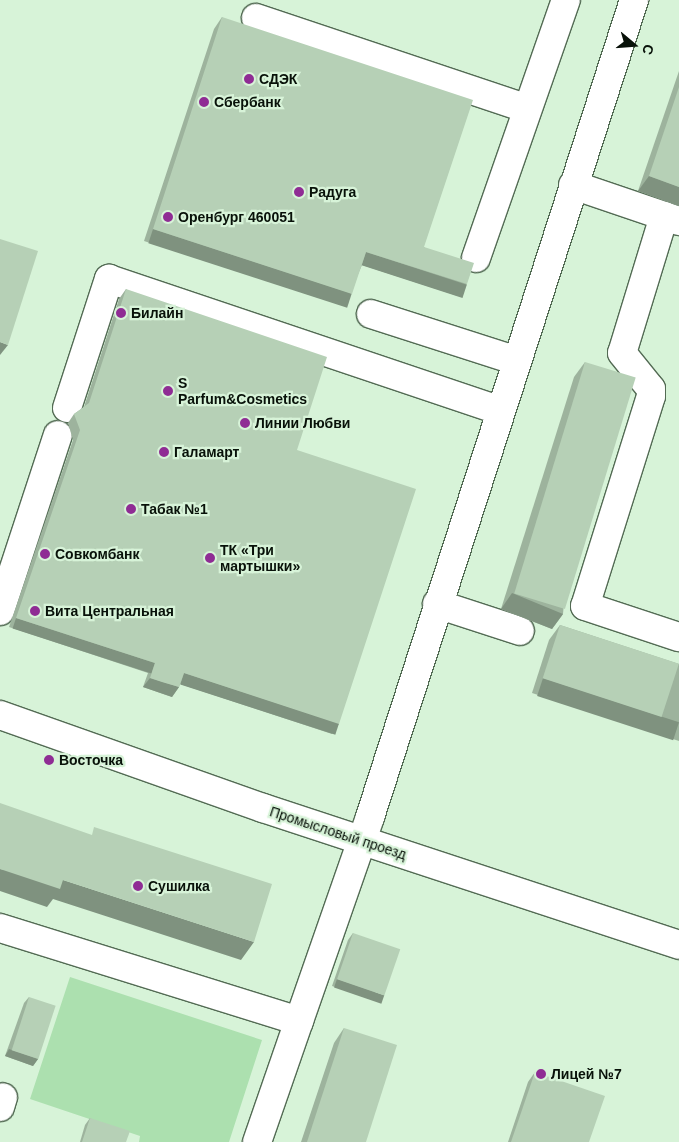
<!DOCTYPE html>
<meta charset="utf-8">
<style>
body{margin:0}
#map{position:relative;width:679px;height:1142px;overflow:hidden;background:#d7f3d8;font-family:Arial,sans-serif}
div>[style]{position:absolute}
.green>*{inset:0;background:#ace0af}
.roads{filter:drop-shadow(1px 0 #536b54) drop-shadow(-1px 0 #536b54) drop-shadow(0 1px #536b54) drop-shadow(0 -1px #536b54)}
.minor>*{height:28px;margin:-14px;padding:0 14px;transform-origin:14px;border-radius:14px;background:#fff}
.wall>*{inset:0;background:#9db39d}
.shaded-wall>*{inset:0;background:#7f927f;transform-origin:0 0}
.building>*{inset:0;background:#b6d0b6;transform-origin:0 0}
.dots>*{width:14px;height:14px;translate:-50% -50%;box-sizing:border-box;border:2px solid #d7f3d8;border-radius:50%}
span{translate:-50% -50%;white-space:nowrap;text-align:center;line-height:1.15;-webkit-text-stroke:4.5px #d7f3d8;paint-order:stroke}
.poi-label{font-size:14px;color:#081109;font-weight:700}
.left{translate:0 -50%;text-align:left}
.street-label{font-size:14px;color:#081109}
.north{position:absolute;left:609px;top:20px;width:50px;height:50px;-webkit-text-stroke:4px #d7f3d8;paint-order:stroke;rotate:108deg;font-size:14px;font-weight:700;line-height:20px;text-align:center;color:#081109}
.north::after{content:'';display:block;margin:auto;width:18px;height:22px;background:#081109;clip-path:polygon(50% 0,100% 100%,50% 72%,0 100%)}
</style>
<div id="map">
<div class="green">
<i style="clip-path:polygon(70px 977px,262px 1040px,229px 1142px,139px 1142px,140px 1136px,30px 1099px)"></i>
</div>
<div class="roads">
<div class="minor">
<i style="left:256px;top:18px;width:284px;rotate:18.5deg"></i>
<i style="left:573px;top:185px;width:112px;rotate:18.8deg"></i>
<i style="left:664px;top:216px;width:143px;rotate:107deg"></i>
<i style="left:622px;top:353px;width:46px;rotate:51.1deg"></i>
<i style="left:651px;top:389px;width:7px;rotate:90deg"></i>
<i style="left:651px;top:396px;width:220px;rotate:107.4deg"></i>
<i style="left:585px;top:606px;width:99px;rotate:18.3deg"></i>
<i style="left:476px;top:258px;width:273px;rotate:-70.8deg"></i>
<i style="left:371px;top:314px;width:150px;rotate:17.8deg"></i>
<i style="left:67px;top:408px;width:136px;rotate:-72deg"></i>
<i style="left:109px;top:279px;width:410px;rotate:18.6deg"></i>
<i style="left:437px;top:604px;width:87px;rotate:18deg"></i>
<i style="left:0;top:611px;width:185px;rotate:-71.8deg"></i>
<i style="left:0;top:715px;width:279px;rotate:19.5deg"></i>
<i style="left:263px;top:808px;width:438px;rotate:18.2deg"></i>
<i style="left:0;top:928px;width:313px;rotate:17.3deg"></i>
<i style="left:299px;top:1021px;width:216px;rotate:-70.8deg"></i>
<i style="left:370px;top:817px;width:859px;rotate:-72.09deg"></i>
<i style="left:0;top:1107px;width:10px;rotate:-73deg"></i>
<i style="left:257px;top:1142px;width:128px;rotate:-70.9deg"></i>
</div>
</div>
<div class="wall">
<i style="clip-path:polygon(222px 17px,424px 247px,467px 284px,458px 296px,362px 265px,344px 306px,144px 241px,214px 29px)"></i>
<i style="clip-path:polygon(679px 71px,679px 206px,638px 191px)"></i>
<i style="clip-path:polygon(126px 289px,297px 450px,339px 724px,332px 734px,180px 684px,179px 687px,172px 697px,143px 687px,148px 673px,9px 627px,73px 440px,68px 423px,74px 414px,84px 407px,119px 299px)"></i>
<i style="clip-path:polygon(585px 362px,563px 614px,552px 629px,501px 609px,574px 377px)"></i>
<i style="clip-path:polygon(560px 625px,679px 664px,679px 741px,532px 693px,549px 640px)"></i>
<i style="clip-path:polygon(353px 933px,379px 1002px,332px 986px,348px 940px)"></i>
<i style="clip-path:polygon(29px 997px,38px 1059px,33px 1066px,5px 1056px,24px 1003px)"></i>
<i style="clip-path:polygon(344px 1028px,366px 1142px,301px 1142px,334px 1043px)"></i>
<i style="clip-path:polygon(535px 1072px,589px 1142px,508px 1142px,528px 1082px)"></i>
<i style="clip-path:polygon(90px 1118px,126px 1142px,80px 1142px,85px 1125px)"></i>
</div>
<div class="shaded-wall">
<i style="clip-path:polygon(649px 176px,679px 187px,679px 206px,638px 191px)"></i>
<i style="left:153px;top:229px;width:209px;height:15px;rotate:18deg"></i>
<i style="left:366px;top:252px;width:106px;height:14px;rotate:18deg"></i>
<i style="clip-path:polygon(0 342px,8px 345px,0 355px)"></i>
<i style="clip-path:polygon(512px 593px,563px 614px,552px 629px,501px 609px)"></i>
<i style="left:16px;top:618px;width:146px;height:11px;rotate:18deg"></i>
<i style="left:184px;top:673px;width:163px;height:12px;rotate:18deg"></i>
<i style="clip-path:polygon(150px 678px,179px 687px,172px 697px,143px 687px)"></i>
<i style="left:543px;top:678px;width:143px;height:19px;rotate:18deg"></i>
<i style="clip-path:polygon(0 869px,63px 880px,254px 942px,241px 960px,53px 899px,47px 907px,0 891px)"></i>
<i style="left:337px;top:979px;width:50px;height:9px;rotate:19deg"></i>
<i style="clip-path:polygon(9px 1049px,38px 1059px,33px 1066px,5px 1056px)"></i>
</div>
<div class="building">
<i style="clip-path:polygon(222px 17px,473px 100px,424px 247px,474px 263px,467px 284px,366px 252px,352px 294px,153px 229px)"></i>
<i style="clip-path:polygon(679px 87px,679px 187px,649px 176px)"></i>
<i style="clip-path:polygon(0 239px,38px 251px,8px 345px,0 342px)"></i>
<i style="clip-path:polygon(126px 289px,327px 357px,297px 450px,416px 489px,339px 724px,184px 673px,179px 687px,162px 682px,150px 678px,155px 663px,16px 618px,80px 430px,74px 414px,89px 403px)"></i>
<i style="left:585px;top:362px;width:53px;height:242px;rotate:17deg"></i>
<i style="left:560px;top:625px;width:125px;height:56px;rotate:18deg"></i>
<i style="clip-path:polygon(0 803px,92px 835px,94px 827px,272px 884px,254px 942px,63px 880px,60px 889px,0 869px)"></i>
<i style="left:353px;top:933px;width:50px;height:49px;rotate:19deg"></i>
<i style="left:29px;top:997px;width:28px;height:56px;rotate:18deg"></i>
<i style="clip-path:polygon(344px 1028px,397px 1045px,366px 1142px,307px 1142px)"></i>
<i style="clip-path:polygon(535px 1072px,605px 1096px,589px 1142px,511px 1142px)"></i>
<i style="clip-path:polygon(90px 1118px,130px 1131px,126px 1142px,82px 1142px)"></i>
</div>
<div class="dots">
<i style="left:249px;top:79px;background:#8f2c94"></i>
<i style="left:204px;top:102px;background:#8f2c94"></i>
<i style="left:299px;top:192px;background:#8f2c94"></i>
<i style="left:168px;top:217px;background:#8f2c94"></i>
<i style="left:121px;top:313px;background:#8f2c94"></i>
<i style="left:168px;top:391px;background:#8f2c94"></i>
<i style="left:245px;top:423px;background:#8f2c94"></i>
<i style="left:164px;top:452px;background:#8f2c94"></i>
<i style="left:131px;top:509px;background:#8f2c94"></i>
<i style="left:45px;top:554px;background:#8f2c94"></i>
<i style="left:210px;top:558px;background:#8f2c94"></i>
<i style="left:35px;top:611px;background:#8f2c94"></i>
<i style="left:49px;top:760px;background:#8f2c94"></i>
<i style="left:138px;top:886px;background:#8f2c94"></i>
<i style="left:541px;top:1074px;background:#8f2c94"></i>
</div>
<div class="poi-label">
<span class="left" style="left:259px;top:79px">СДЭК</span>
<span class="left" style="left:214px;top:102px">Сбербанк</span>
<span class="left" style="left:309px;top:192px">Радуга</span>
<span class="left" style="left:178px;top:217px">Оренбург 460051</span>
<span class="left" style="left:131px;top:313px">Билайн</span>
<span class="left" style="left:178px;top:391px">S<br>Parfum&amp;Cosmetics</span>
<span class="left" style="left:255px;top:423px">Линии Любви</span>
<span class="left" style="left:174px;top:452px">Галамарт</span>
<span class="left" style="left:141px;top:509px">Табак №1</span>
<span class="left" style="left:220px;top:558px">ТК «Три<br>мартышки»</span>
<span class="left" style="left:55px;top:554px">Совкомбанк</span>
<span class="left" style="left:45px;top:611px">Вита Центральная</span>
<span class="left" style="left:59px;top:760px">Восточка</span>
<span class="left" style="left:148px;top:886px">Сушилка</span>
<span class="left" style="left:551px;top:1074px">Лицей №7</span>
</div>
<div class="street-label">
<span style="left:338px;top:833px;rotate:18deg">Промысловый проезд</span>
</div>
<div class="north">С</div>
</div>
